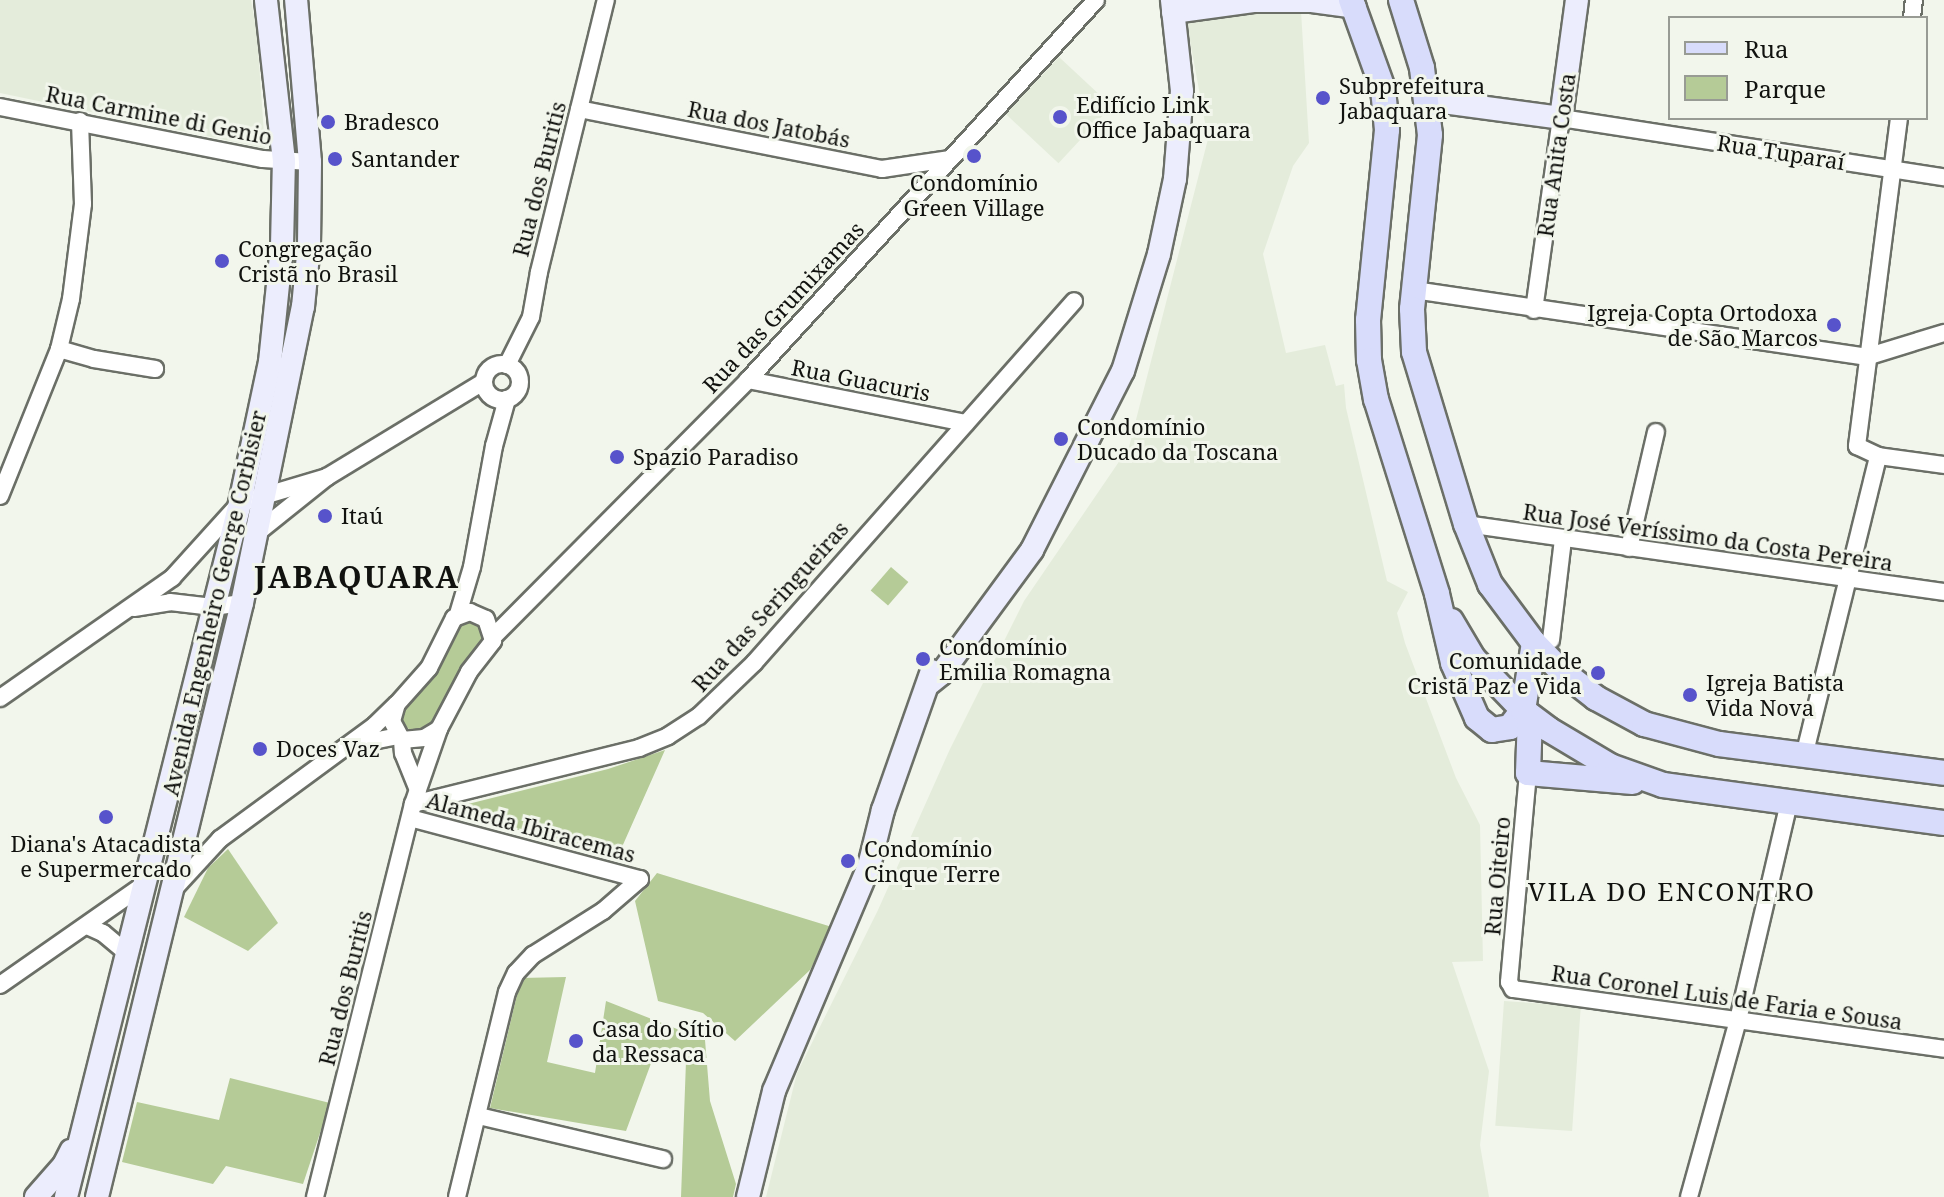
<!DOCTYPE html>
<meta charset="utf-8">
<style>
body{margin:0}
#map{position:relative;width:1944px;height:1197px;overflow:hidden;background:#f2f6ec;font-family:"Noto Serif",serif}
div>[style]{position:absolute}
.built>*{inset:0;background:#e4ecdb;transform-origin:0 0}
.green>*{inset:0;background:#b5cb97;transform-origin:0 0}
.roads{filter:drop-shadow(2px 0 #6b6f67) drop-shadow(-2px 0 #6b6f67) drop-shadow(0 2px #6b6f67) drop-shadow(0 -2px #6b6f67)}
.street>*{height:16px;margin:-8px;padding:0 8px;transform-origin:8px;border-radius:8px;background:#fff}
.street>.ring{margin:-8px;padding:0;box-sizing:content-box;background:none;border:16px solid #fff;border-radius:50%}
.secondary>*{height:22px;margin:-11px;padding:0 11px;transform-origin:11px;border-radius:11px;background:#ecedfd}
.primary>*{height:24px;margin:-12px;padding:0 12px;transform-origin:12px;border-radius:12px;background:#d8dcfb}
.dots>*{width:22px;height:22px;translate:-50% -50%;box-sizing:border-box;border:4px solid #f2f6ec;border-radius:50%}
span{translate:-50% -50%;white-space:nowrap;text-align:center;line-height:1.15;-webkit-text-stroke:6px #f2f6ec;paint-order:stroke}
.poi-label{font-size:22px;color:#11120f}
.left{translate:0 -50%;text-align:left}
.right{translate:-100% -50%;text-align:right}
.street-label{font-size:22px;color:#11120f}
.quarter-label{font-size:26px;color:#11120f;letter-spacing:2px}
.district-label{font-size:30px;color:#11120f;font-weight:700;letter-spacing:2px}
.legend{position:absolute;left:1668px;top:16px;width:260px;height:104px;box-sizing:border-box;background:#f2f6ec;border:2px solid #989b94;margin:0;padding:10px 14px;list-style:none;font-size:24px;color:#11120f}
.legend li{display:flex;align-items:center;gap:16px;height:40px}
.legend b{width:40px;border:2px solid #989b94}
</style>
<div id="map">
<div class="built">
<i style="clip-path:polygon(0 0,251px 0,257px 34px,265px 148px,0 93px)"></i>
<i style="clip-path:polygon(1301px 11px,1309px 143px,1293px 166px,1263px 254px,1286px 353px,1325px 345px,1336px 386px,1344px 384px,1346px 408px,1387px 581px,1408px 592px,1397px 613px,1405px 643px,1456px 778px,1480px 825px,1483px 961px,1452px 962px,1489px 1071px,1480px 1145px,1489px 1197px,766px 1197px,797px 1073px,878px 910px,950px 749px,1024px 601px,1129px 447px,1208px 139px,1186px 19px,1222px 12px)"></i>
<i style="left:1059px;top:57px;width:72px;height:78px;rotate:43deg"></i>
<i style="left:1504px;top:1001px;width:77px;height:125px;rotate:4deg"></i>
</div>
<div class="green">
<i style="left:891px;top:567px;width:23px;height:31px;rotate:41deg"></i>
<i style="clip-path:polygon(469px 619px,482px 622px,488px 639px,430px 731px,411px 731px,400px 721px,403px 708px,425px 687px,457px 626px)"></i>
<i style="clip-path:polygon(665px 750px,618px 856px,454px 813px,460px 806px,608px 769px)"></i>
<i style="clip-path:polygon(228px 849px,278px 923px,248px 951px,184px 917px,208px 868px)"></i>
<i style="clip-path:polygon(657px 873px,832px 927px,810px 970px,735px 1041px,703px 1013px,658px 1001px,635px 901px)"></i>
<i style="clip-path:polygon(566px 977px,547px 1062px,595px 1073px,606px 1001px,705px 1040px,710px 1101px,736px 1184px,733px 1197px,681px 1197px,686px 1061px,653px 1058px,626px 1131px,490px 1108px,521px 978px)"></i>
<i style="clip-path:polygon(230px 1078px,330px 1103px,303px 1184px,226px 1166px,213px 1184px,122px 1162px,137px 1102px,219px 1120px)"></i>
</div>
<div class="roads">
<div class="street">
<i style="left:1912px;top:18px;width:18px;rotate:-84deg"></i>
<i style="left:0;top:107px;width:268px;rotate:11.2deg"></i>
<i style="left:263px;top:159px;width:47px;rotate:3.7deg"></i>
<i style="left:579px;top:109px;width:309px;rotate:11.2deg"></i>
<i style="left:882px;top:169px;width:69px;rotate:-8.4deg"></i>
<i style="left:1899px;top:118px;width:331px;rotate:97.3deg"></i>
<i style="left:1857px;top:446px;width:23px;rotate:25deg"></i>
<i style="left:1878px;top:456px;width:67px;rotate:7.8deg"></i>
<i style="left:1414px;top:290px;width:457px;rotate:8.4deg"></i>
<i style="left:1866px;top:357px;width:82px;rotate:-17.1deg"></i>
<i style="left:1534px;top:310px;width:194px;rotate:-82deg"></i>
<i style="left:1561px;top:118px;width:388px;rotate:8.8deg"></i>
<i style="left:59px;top:349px;width:36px;rotate:16deg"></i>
<i style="left:94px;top:359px;width:62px;rotate:9.3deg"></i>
<i class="ring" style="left:484px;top:364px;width:20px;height:20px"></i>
<i style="left:507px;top:365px;width:54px;rotate:-63.4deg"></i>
<i style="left:531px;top:317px;width:46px;rotate:-79.9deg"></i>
<i style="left:539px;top:272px;width:280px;rotate:-76.2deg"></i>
<i style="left:748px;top:380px;width:222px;rotate:11.2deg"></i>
<i style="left:0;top:496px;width:158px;rotate:-68.1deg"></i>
<i style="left:59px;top:349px;width:51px;rotate:-76.5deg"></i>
<i style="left:71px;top:299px;width:96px;rotate:-82.8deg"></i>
<i style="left:83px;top:204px;width:83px;rotate:-92.1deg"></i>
<i style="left:1466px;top:524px;width:483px;rotate:8.1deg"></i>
<i style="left:257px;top:533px;width:90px;rotate:-38.7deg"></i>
<i style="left:327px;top:477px;width:183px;rotate:-31.3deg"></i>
<i style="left:1629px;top:548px;width:119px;rotate:-76.9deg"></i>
<i style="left:134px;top:608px;width:36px;rotate:-9deg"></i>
<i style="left:170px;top:602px;width:43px;rotate:6.6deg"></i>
<i style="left:213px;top:607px;width:29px;rotate:-8deg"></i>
<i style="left:470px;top:612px;width:17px;rotate:24deg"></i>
<i style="left:486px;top:619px;width:23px;rotate:72deg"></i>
<i style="left:493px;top:641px;width:39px;rotate:128deg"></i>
<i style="left:469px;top:672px;width:64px;rotate:117.8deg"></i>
<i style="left:439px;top:729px;width:17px;rotate:149deg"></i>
<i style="left:424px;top:738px;width:22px;rotate:175deg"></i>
<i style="left:402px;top:740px;width:21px;rotate:-118deg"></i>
<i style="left:392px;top:721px;width:18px;rotate:-74deg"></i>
<i style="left:397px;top:704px;width:48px;rotate:-48.4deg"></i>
<i style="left:429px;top:668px;width:56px;rotate:-63.4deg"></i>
<i style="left:454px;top:618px;width:17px;rotate:-21deg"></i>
<i style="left:458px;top:614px;width:49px;rotate:-73.4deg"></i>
<i style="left:472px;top:567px;width:123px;rotate:-79.7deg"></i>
<i style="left:494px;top:446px;width:49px;rotate:-74.5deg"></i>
<i style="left:494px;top:636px;width:361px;rotate:-45.2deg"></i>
<i style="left:748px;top:380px;width:515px;rotate:-47.52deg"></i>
<i style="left:1551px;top:640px;width:101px;rotate:-83.2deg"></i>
<i style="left:0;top:698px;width:210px;rotate:-34.9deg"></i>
<i style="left:172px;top:578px;width:101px;rotate:-47.8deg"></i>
<i style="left:240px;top:503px;width:91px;rotate:-16.6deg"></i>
<i style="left:402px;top:740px;width:13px;rotate:86deg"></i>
<i style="left:403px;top:753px;width:40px;rotate:68deg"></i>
<i style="left:353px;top:745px;width:46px;rotate:-11.3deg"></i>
<i style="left:1804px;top:756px;width:309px;rotate:-76.1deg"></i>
<i style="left:1528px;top:773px;width:210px;rotate:95.2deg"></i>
<i style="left:1509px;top:982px;width:8px;rotate:60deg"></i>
<i style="left:1513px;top:989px;width:435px;rotate:7.9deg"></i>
<i style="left:413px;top:804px;width:233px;rotate:-13.9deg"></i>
<i style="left:639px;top:748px;width:31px;rotate:-22deg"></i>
<i style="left:668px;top:736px;width:37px;rotate:-33deg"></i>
<i style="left:699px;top:716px;width:76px;rotate:-43.9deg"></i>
<i style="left:754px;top:663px;width:483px;rotate:-48.5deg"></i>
<i style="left:410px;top:818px;width:238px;rotate:14.9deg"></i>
<i style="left:174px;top:889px;width:68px;rotate:-47.4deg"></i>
<i style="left:220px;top:839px;width:192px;rotate:-36.3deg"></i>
<i style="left:375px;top:725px;width:29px;rotate:-44deg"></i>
<i style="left:87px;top:926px;width:17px;rotate:24deg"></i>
<i style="left:103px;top:933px;width:34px;rotate:40deg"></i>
<i style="left:0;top:985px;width:178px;rotate:-34.9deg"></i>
<i style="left:479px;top:1116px;width:189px;rotate:13.2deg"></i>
<i style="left:315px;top:1197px;width:405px;rotate:-76deg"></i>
<i style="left:413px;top:804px;width:79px;rotate:-70.9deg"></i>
<i style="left:457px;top:1197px;width:211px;rotate:-76.3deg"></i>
<i style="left:507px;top:992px;width:21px;rotate:-65deg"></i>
<i style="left:516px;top:973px;width:25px;rotate:-47deg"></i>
<i style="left:533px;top:955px;width:83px;rotate:-32.2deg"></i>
<i style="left:603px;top:911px;width:49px;rotate:-40.9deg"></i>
<i style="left:1689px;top:1197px;width:184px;rotate:-74.5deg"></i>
<i style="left:1738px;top:1020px;width:224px;rotate:-76.8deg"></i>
</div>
<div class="secondary">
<i style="left:1173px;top:12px;width:81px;rotate:-7.8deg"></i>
<i style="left:1253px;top:1px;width:59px"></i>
<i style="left:1312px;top:1px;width:43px;rotate:7.9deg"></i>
<i style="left:1428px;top:100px;width:134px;rotate:7.7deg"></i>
<i style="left:1561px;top:118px;width:119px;rotate:-82.3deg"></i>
<i style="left:930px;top:683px;width:14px;rotate:-39deg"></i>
<i style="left:941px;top:674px;width:154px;rotate:-53.7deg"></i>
<i style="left:1032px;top:550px;width:201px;rotate:-63.1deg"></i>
<i style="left:1123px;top:371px;width:122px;rotate:-72.9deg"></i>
<i style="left:1159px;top:254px;width:77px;rotate:-78deg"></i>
<i style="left:1175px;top:179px;width:88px;rotate:-85.5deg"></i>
<i style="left:1182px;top:91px;width:92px;rotate:-96.3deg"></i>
<i style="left:36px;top:1197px;width:43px;rotate:-48.8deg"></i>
<i style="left:64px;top:1165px;width:16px;rotate:-63deg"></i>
<i style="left:66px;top:1197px;width:715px;rotate:-75.92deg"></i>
<i style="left:240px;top:503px;width:144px;rotate:-78deg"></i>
<i style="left:270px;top:362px;width:117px;rotate:-84.1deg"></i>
<i style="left:282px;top:246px;width:85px;rotate:-88.7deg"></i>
<i style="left:284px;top:161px;width:162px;rotate:-96.4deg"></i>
<i style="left:97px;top:1197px;width:611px;rotate:-76.28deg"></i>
<i style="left:242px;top:603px;width:302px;rotate:-78.4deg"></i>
<i style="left:303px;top:307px;width:62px;rotate:-84.5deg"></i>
<i style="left:309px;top:245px;width:83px;rotate:-89.3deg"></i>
<i style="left:310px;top:162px;width:163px;rotate:-94.9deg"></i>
<i style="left:748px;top:1197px;width:109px;rotate:-76.2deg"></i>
<i style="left:774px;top:1091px;width:244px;rotate:-67.1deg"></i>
<i style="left:869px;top:866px;width:58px;rotate:-76deg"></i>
<i style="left:883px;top:810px;width:147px;rotate:-70.6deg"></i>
</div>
<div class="primary">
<i style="left:1351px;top:0;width:95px;rotate:70.2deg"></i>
<i style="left:1383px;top:89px;width:41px;rotate:84.4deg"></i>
<i style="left:1387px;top:130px;width:191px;rotate:95.7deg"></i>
<i style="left:1368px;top:320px;width:40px;rotate:88.6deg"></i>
<i style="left:1369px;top:360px;width:40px;rotate:80deg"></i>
<i style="left:1376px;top:399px;width:204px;rotate:72.6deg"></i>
<i style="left:1437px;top:594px;width:71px;rotate:76.9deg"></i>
<i style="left:1453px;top:663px;width:60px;rotate:66.4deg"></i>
<i style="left:1477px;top:718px;width:19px;rotate:39deg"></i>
<i style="left:1492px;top:730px;width:18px;rotate:-9deg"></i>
<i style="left:1510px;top:727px;width:21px;rotate:-53deg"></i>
<i style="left:1523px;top:710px;width:68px;rotate:-80.7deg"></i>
<i style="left:1401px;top:0;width:71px;rotate:72.8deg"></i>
<i style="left:1422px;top:68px;width:67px;rotate:83.2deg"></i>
<i style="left:1430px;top:135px;width:175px;rotate:95.9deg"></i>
<i style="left:1412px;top:309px;width:43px;rotate:87.3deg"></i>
<i style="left:1414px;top:352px;width:180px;rotate:73.2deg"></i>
<i style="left:1466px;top:524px;width:65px;rotate:68.2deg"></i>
<i style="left:1490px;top:584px;width:74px;rotate:53.3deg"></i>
<i style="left:1534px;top:643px;width:36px;rotate:46deg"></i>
<i style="left:1559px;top:669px;width:47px;rotate:38.1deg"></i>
<i style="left:1596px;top:698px;width:55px;rotate:28.4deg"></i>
<i style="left:1644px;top:724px;width:78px;rotate:14.9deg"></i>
<i style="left:1719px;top:744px;width:227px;rotate:7.3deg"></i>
<i style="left:1451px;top:621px;width:43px;rotate:59.3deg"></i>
<i style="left:1473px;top:658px;width:72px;rotate:46.1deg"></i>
<i style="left:1523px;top:710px;width:31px;rotate:37deg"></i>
<i style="left:1548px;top:729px;width:72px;rotate:30.8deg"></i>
<i style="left:1610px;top:766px;width:56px;rotate:19.7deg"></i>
<i style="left:1663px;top:785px;width:284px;rotate:7.7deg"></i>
<i style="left:1530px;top:716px;width:57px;rotate:92deg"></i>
<i style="left:1528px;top:773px;width:105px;rotate:4.9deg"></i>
</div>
</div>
<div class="dots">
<i style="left:1323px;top:98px;background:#5753cb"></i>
<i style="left:1060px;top:117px;background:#5753cb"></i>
<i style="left:328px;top:122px;background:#5753cb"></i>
<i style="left:974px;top:156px;background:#5753cb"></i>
<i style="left:335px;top:159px;background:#5753cb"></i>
<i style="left:222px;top:261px;background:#5753cb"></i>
<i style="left:1834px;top:325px;background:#5753cb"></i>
<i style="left:1061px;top:439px;background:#5753cb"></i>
<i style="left:617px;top:457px;background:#5753cb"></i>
<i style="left:325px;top:516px;background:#5753cb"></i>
<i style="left:923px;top:659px;background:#5753cb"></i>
<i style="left:1598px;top:673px;background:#5753cb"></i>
<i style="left:1690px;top:695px;background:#5753cb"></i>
<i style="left:260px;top:749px;background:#5753cb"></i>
<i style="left:106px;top:817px;background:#5753cb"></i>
<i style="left:848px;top:861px;background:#5753cb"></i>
<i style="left:576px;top:1041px;background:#5753cb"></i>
</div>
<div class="poi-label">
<span class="left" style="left:1339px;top:98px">Subprefeitura<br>Jabaquara</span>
<span class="left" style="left:1076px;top:117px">Edifício Link<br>Office Jabaquara</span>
<span class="left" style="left:344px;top:122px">Bradesco</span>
<span class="left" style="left:351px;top:159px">Santander</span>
<span style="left:974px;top:195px">Condomínio<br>Green Village</span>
<span class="left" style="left:238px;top:261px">Congregação<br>Cristã no Brasil</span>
<span class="right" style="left:1818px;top:325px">Igreja Copta Ortodoxa<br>de São Marcos</span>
<span class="left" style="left:1077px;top:439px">Condomínio<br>Ducado da Toscana</span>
<span class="left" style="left:633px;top:457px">Spazio Paradiso</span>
<span class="left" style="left:341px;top:516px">Itaú</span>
<span class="left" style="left:939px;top:659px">Condomínio<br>Emilia Romagna</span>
<span class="right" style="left:1582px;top:673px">Comunidade<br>Cristã Paz e Vida</span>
<span class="left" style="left:1706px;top:695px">Igreja Batista<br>Vida Nova</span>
<span class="left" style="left:276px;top:749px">Doces Vaz</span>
<span style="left:106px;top:856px">Diana's Atacadista<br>e Supermercado</span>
<span class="left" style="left:864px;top:861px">Condomínio<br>Cinque Terre</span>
<span class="left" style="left:592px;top:1041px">Casa do Sítio<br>da Ressaca</span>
</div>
<div class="street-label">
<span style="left:159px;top:115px;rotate:11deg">Rua Carmine di Genio</span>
<span style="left:769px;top:124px;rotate:11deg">Rua dos Jatobás</span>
<span style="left:1781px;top:152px;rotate:9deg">Rua Tuparaí</span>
<span style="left:1556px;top:155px;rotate:-82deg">Rua Anita Costa</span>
<span style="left:539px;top:179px;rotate:-76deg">Rua dos Buritis</span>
<span style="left:783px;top:307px;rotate:-47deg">Rua das Grumixamas</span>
<span style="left:861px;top:380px;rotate:11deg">Rua Guacuris</span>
<span style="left:1708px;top:537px;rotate:8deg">Rua José Veríssimo da Costa Pereira</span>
<span style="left:214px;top:603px;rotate:-77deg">Avenida Engenheiro George Corbisier</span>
<span style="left:770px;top:606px;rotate:-48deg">Rua das Seringueiras</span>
<span style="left:531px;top:827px;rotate:15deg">Alameda Ibiracemas</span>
<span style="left:1497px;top:876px;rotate:-85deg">Rua Oiteiro</span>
<span style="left:345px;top:988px;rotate:-76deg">Rua dos Buritis</span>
<span style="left:1727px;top:997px;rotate:8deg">Rua Coronel Luis de Faria e Sousa</span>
</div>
<div class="quarter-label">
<span style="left:1672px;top:892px">VILA DO ENCONTRO</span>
</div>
<div class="district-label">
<span style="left:357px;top:577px">JABAQUARA</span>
</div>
<ul class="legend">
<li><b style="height:10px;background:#d8dcfb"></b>Rua</li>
<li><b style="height:22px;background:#b5cb97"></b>Parque</li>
</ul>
</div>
